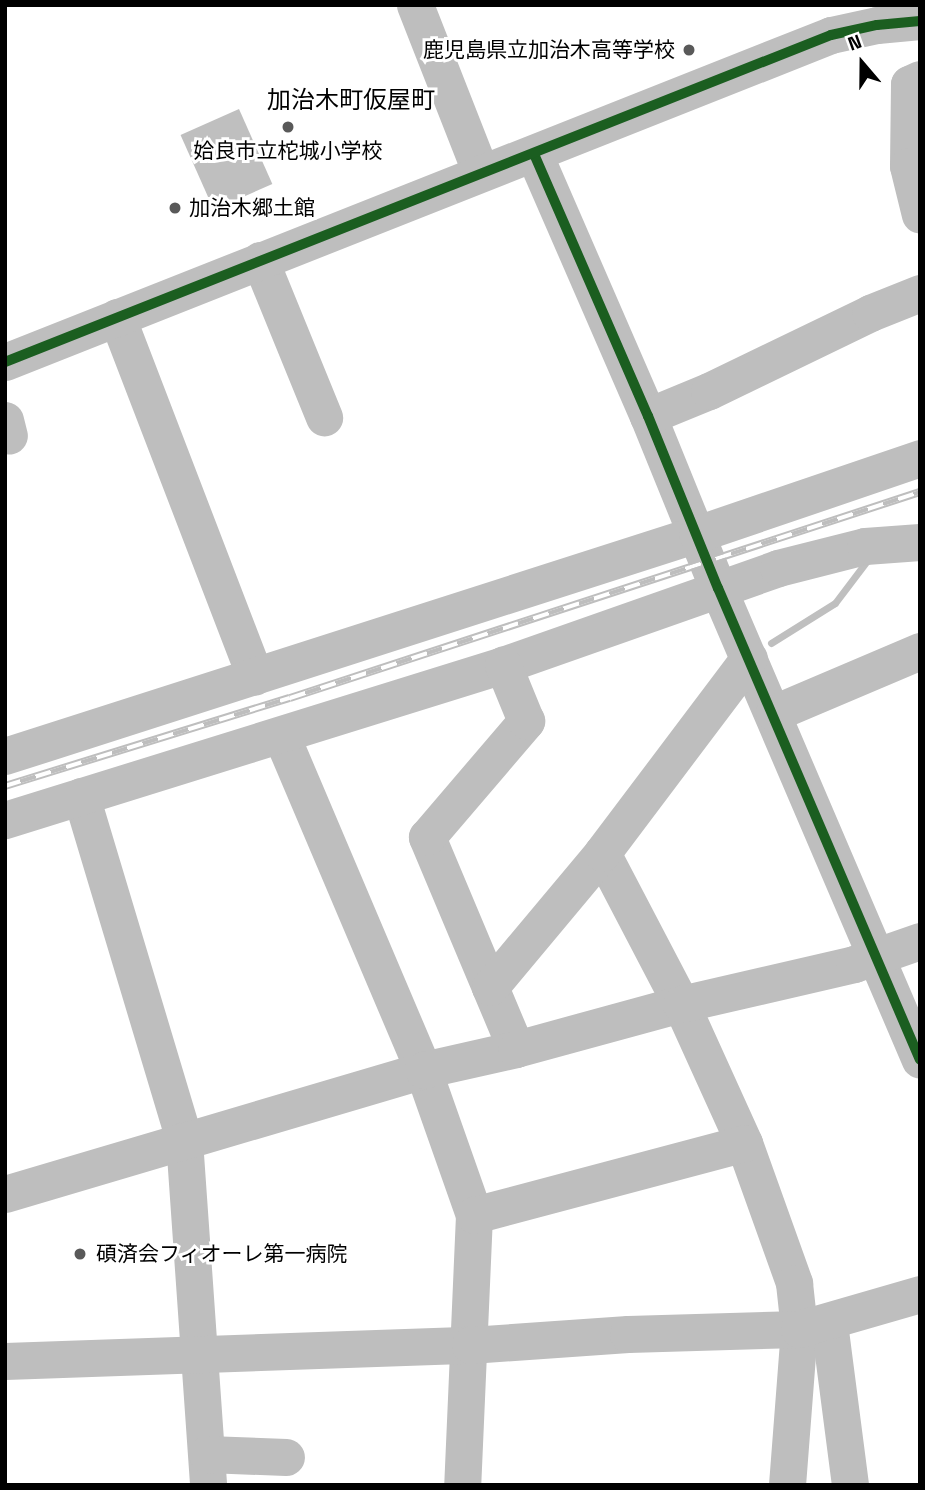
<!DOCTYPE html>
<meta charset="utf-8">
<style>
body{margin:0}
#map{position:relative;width:925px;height:1490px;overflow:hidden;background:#fff;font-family:"Space Grotesk","Noto Sans JP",sans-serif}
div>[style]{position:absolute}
.water>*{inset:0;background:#bfbfbf;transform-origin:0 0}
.stream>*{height:7px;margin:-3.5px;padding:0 3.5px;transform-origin:3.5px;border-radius:3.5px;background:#bfbfbf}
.minor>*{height:37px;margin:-18.5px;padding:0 18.5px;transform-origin:18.5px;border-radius:18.5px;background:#bebebe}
.rail>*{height:8px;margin-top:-4px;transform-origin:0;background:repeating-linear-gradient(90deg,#fff 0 16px,#bebebe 0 32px);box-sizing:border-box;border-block:2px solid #bebebe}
.cycleway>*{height:10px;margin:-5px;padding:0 5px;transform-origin:5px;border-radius:5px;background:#1b5e20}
.dots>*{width:19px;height:19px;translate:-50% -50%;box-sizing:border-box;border:4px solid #fff;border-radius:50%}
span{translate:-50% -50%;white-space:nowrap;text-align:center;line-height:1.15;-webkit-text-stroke:6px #fff;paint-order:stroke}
.poi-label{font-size:21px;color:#000}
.right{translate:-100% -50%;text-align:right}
.left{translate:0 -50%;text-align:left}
.quarter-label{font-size:24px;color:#000}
.frame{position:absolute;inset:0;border:7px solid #000;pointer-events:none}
.north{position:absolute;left:827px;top:28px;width:70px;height:70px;-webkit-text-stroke:5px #fff;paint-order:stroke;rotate:340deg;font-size:19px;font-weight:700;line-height:28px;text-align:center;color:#000}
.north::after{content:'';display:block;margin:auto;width:24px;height:32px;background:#000;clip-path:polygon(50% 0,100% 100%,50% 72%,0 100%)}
</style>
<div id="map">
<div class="water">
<i style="left:239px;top:109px;width:82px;height:64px;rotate:66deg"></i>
</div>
<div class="stream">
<i style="left:771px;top:643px;width:75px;rotate:-32deg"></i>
<i style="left:835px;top:603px;width:56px;rotate:-52.9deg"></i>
</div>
<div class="minor">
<i style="left:415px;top:5px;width:180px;rotate:68.6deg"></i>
<i style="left:920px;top:79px;width:12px;rotate:156deg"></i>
<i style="left:909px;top:84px;width:82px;rotate:90.7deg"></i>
<i style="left:908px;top:166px;width:50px;rotate:76.2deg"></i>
<i style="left:534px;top:154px;width:286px;rotate:66.5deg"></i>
<i style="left:648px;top:416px;width:186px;rotate:67.9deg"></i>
<i style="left:718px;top:588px;width:513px;rotate:66.83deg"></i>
<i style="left:260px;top:260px;width:170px;rotate:67.8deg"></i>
<i style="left:117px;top:317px;width:385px;rotate:69deg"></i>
<i style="left:5px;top:362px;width:888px;rotate:-21.6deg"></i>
<i style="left:831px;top:35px;width:47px;rotate:-12.3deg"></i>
<i style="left:877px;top:25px;width:43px;rotate:-5.3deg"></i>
<i style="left:648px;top:416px;width:66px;rotate:-22.3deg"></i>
<i style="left:709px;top:391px;width:179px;rotate:-25.8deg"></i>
<i style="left:870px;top:313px;width:54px;rotate:-21.8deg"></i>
<i style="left:5px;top:420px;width:16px;rotate:76deg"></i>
<i style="left:774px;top:713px;width:159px;rotate:-23deg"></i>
<i style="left:281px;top:735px;width:364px;rotate:67deg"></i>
<i style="left:423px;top:1070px;width:154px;rotate:70.6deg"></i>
<i style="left:474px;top:1215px;width:270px;rotate:92.5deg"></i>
<i style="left:5px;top:756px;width:727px;rotate:-17.79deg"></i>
<i style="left:697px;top:534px;width:236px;rotate:-18.8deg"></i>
<i style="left:81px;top:796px;width:359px;rotate:73.3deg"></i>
<i style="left:184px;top:1140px;width:346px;rotate:86deg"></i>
<i style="left:5px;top:820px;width:522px;rotate:-17.29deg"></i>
<i style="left:503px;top:665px;width:292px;rotate:-19.4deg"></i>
<i style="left:778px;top:568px;width:90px;rotate:-14.2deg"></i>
<i style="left:865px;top:546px;width:55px;rotate:-4.2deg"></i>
<i style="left:602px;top:853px;width:170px;rotate:62.4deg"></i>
<i style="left:681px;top:1004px;width:153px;rotate:65.6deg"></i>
<i style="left:744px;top:1143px;width:149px;rotate:70.3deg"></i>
<i style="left:794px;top:1283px;width:46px;rotate:83.8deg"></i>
<i style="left:799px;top:1329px;width:156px;rotate:94.4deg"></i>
<i style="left:490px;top:987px;width:163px;rotate:-112.8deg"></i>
<i style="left:427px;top:837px;width:153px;rotate:-49.5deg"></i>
<i style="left:526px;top:721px;width:61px;rotate:-112.3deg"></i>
<i style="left:516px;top:1049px;width:67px;rotate:-112.8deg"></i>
<i style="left:490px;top:987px;width:175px;rotate:-50.1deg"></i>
<i style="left:602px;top:853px;width:244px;rotate:-53deg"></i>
<i style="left:5px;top:1194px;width:436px;rotate:-16.5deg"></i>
<i style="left:423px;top:1070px;width:95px;rotate:-12.7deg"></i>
<i style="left:516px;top:1049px;width:171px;rotate:-15.3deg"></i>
<i style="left:681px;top:1004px;width:178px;rotate:-13deg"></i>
<i style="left:854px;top:964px;width:70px;rotate:-19.2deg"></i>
<i style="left:474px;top:1215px;width:279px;rotate:-14.9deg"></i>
<i style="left:829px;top:1323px;width:163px;rotate:82.6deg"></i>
<i style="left:5px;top:1361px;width:465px;rotate:-2deg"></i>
<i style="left:470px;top:1345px;width:158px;rotate:-4deg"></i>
<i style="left:628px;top:1334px;width:171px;rotate:-1.7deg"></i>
<i style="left:799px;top:1329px;width:126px;rotate:-16.1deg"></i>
<i style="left:207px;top:1454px;width:79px;rotate:2.2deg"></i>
</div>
<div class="rail">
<i style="left:5px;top:786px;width:298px;rotate:-17.2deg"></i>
<i style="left:290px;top:698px;width:663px;rotate:-18.11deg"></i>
</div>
<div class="cycleway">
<i style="left:534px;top:154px;width:286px;rotate:66.5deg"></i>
<i style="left:648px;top:416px;width:186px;rotate:67.9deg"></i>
<i style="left:718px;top:588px;width:513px;rotate:66.83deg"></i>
<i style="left:5px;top:362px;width:888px;rotate:-21.6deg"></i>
<i style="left:831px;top:35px;width:47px;rotate:-12.3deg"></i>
<i style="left:877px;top:25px;width:43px;rotate:-5.3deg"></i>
</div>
<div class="dots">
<i style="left:689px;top:50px;background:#595959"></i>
<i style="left:288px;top:127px;background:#595959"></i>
<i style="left:175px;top:208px;background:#595959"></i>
<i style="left:80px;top:1254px;background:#595959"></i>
</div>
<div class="poi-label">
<span class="right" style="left:675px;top:50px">鹿児島県立加治木高等学校</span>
<span style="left:288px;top:151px">姶良市立柁城小学校</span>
<span class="left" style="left:189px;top:208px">加治木郷土館</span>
<span class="left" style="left:96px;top:1254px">碩済会フィオーレ第一病院</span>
</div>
<div class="quarter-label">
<span style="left:351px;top:100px">加治木町仮屋町</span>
</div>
<div class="frame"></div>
<div class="north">N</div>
</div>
